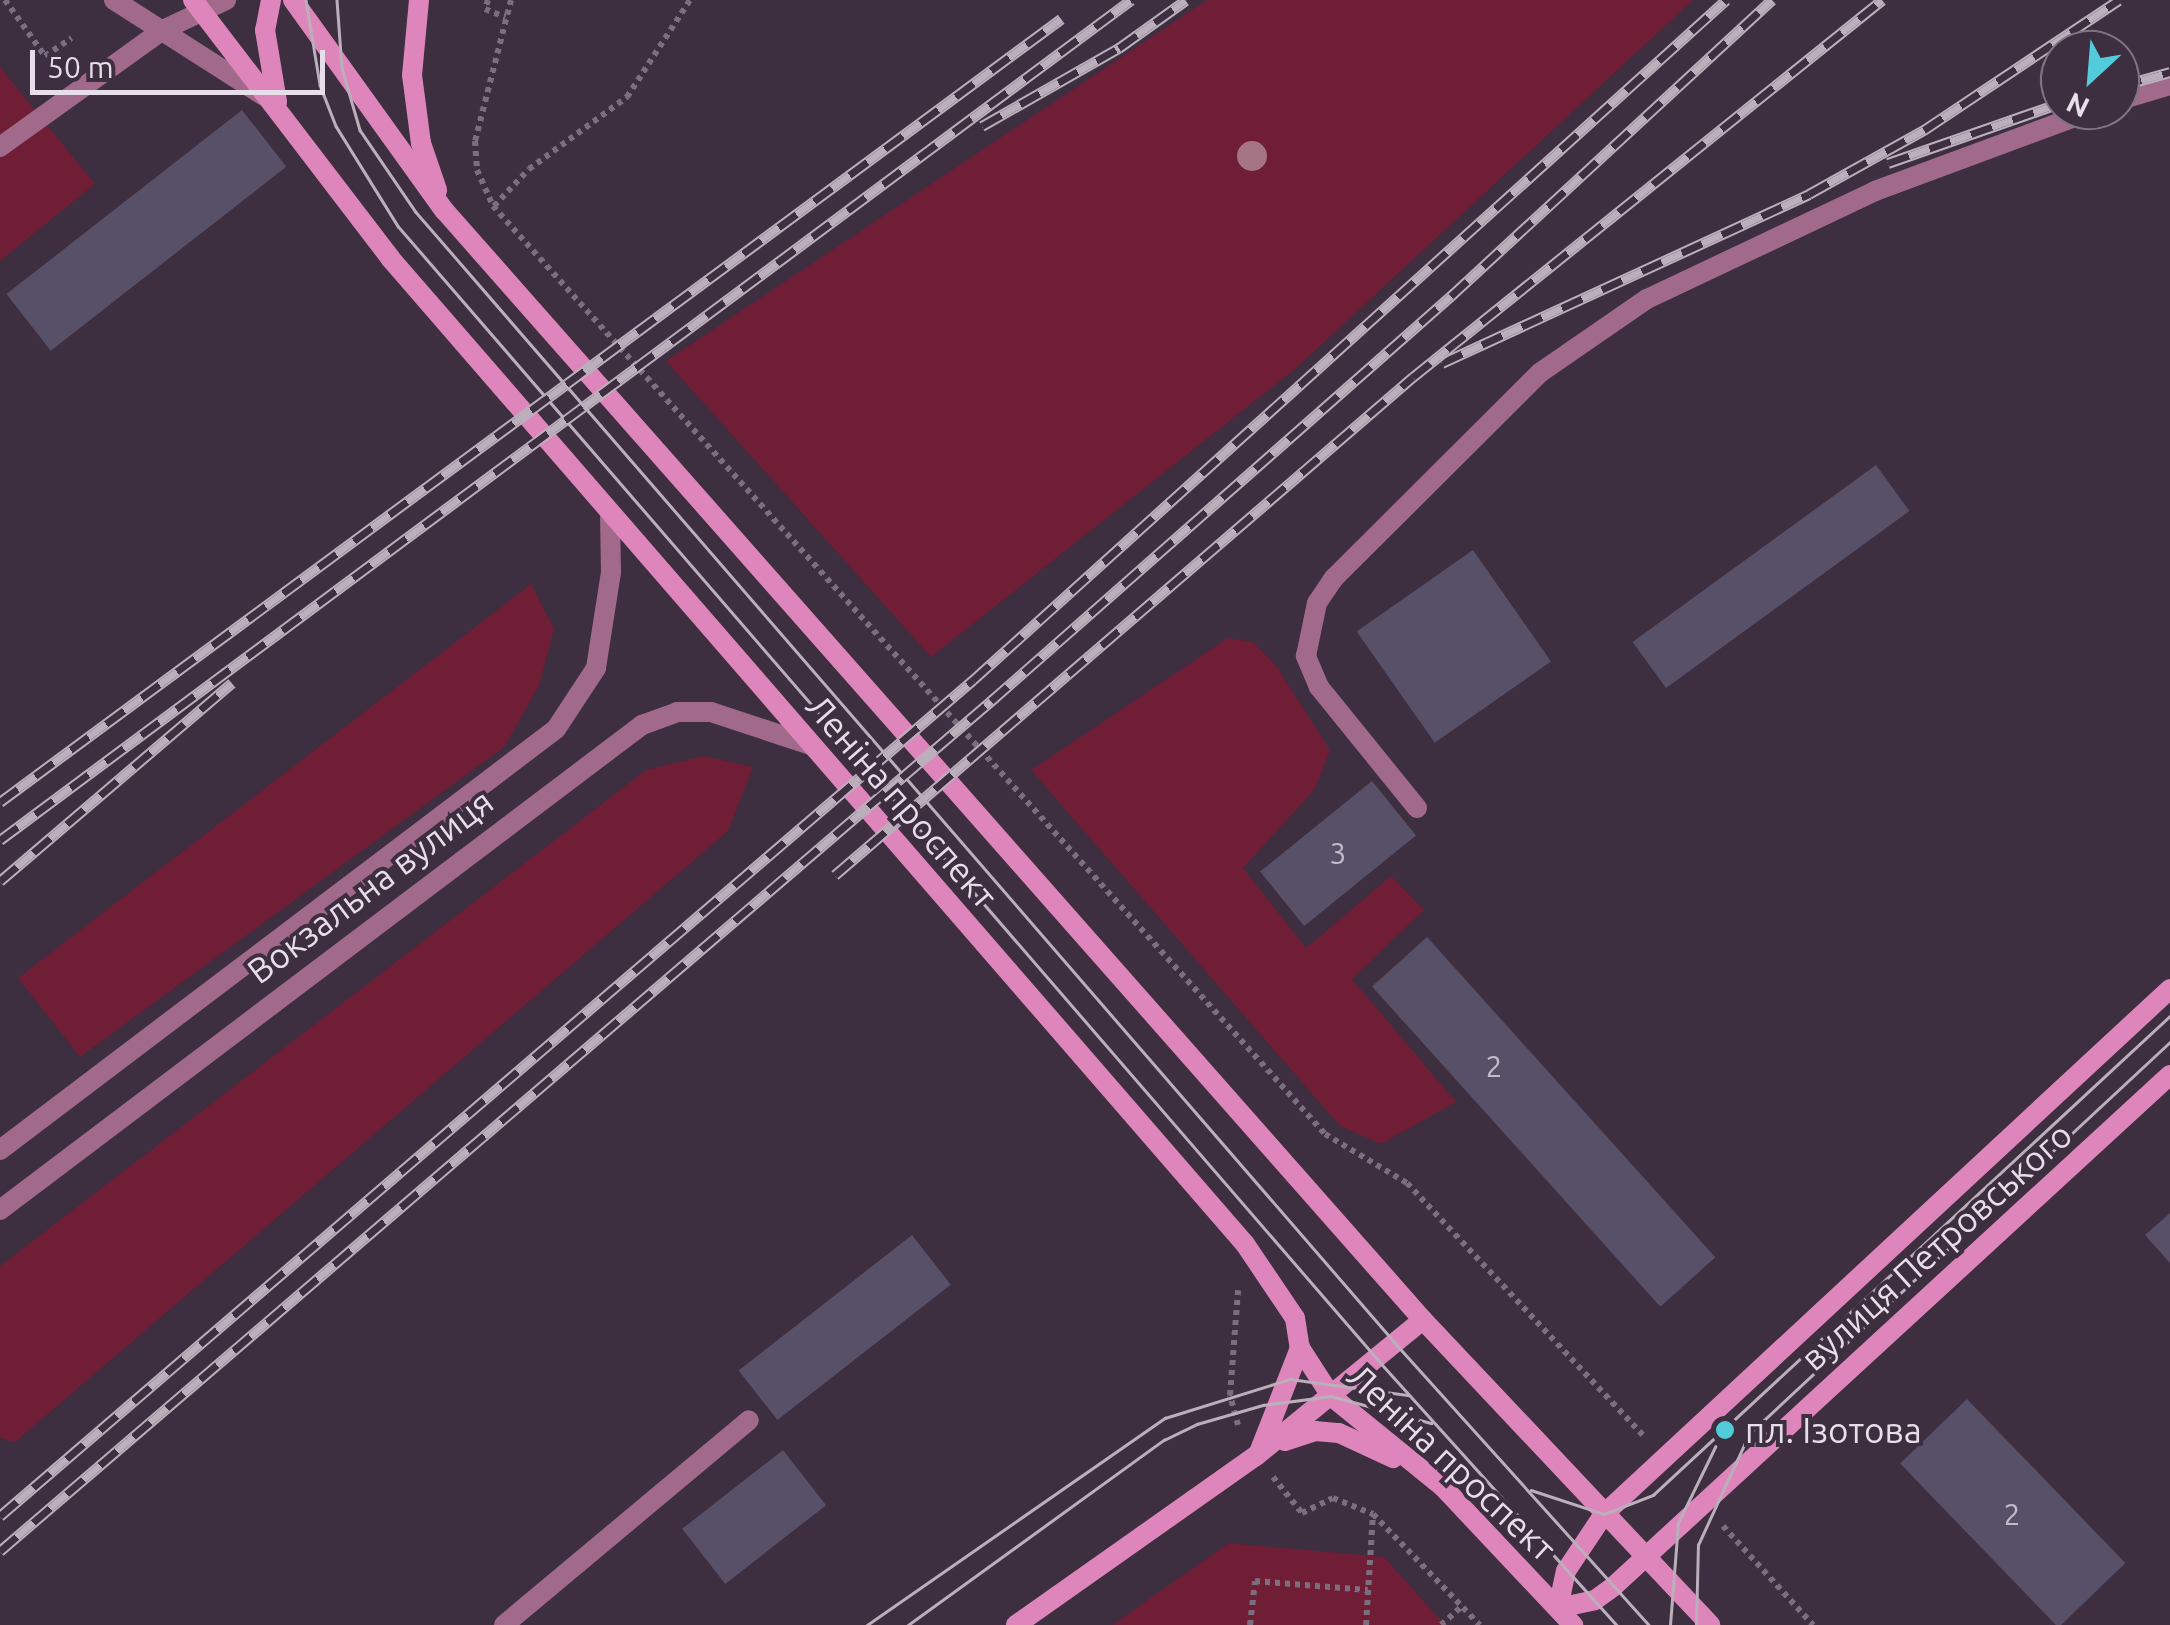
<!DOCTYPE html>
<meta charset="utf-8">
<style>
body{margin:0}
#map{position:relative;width:2170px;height:1625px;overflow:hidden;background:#3d2e40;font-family:Ubuntu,sans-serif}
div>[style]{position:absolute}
.green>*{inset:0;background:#701d36}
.building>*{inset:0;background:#575067;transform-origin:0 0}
.path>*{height:6px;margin-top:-3px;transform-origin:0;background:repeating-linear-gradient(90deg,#7b6e7e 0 5px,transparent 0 10px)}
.lane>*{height:20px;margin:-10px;padding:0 10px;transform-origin:10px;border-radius:10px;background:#a16a8a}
.street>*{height:20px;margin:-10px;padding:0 10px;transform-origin:10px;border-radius:10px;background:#a16a8a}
.secondary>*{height:20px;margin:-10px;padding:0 10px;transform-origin:10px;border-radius:10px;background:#de86bb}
.tram>*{height:2.5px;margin:-1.25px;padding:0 1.25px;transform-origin:1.25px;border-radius:1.25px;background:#bbafbc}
.rail>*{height:11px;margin-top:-5.5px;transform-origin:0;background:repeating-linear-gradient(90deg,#3d2e40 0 22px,#bbafbc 0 44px);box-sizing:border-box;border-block:2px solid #bbafbc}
.trees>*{width:30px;height:30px;margin:-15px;border-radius:50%;background:#a67585}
.dots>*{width:28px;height:28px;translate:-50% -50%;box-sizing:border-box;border:5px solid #3d2e40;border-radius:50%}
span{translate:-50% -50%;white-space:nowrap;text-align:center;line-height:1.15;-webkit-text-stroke:8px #3d2e40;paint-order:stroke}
.number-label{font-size:30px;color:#c4bac8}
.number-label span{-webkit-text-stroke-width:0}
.street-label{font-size:35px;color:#e8dee9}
.poi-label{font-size:35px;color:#e8dee9}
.left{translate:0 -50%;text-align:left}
.north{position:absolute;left:2040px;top:30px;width:100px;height:100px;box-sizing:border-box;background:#3d2e40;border:2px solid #817484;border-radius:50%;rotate:206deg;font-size:28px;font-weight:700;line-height:40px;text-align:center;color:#e8dee9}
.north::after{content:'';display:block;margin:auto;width:35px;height:45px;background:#52cbda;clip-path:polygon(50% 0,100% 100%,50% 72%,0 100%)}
.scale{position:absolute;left:30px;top:50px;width:295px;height:45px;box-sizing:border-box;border:5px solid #e8dee9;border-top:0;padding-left:12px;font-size:30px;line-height:35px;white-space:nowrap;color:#e8dee9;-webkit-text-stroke:8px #3d2e40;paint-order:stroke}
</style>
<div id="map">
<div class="green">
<i style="clip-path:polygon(1207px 0,1693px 0,1295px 369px,931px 657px,666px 361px)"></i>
<i style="clip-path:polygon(0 67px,95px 184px,0 261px)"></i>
<i style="clip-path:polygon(531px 584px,554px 629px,539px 686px,504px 747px,80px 1057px,18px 978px)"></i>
<i style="clip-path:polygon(1228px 638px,1253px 642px,1277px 667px,1330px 750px,1315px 789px,1243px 868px,1306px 948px,1391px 876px,1424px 910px,1352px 979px,1456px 1102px,1381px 1144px,1340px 1126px,1031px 770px)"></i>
<i style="clip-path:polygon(704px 756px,753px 767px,728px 831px,15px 1442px,0 1438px,0 1266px,646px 770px)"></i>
<i style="clip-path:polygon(1229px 1543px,1384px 1557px,1445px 1625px,1112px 1625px)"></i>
</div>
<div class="building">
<i style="left:242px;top:110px;width:72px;height:299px;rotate:52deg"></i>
<i style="left:1876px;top:465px;width:57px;height:301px;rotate:54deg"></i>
<i style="left:1473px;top:550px;width:136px;height:142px;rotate:55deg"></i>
<i style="left:1372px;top:781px;width:70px;height:144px;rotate:51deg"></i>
<i style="left:1427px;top:937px;width:431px;height:74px;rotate:48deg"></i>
<i style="clip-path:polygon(2170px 1213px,2170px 1263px,2145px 1235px)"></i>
<i style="left:912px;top:1235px;width:63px;height:220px;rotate:52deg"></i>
<i style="left:1967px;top:1399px;width:228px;height:93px;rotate:46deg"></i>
<i style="left:783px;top:1450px;width:70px;height:128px;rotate:52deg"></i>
</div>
<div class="path">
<i style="left:5px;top:0;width:69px;rotate:54.5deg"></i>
<i style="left:45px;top:56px;width:32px;rotate:-34deg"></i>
<i style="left:488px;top:0;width:9px;rotate:108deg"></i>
<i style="left:485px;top:9px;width:22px;rotate:22deg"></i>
<i style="left:511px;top:0;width:146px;rotate:104.3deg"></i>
<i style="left:475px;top:141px;width:29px;rotate:86deg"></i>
<i style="left:477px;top:170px;width:39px;rotate:66deg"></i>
<i style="left:493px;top:206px;width:1246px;rotate:48.12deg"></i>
<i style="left:1325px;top:1134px;width:96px;rotate:30.9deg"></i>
<i style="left:1407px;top:1183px;width:349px;rotate:46.9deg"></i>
<i style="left:494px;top:206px;width:51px;rotate:-46.6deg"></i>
<i style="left:529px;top:169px;width:122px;rotate:-36.3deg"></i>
<i style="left:627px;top:97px;width:116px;rotate:-57deg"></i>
<i style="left:1238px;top:1425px;width:31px;rotate:-105deg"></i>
<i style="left:1230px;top:1395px;width:105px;rotate:-85.6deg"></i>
<i style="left:1273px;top:1477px;width:46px;rotate:51.1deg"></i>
<i style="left:1302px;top:1513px;width:34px;rotate:-26deg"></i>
<i style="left:1333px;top:1498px;width:43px;rotate:21.8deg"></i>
<i style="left:1373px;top:1514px;width:154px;rotate:46.1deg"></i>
<i style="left:1723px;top:1526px;width:134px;rotate:47.7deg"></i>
<i style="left:1250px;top:1625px;width:44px;rotate:-83.5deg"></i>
<i style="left:1255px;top:1581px;width:113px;rotate:4.6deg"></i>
<i style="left:1366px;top:1625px;width:111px;rotate:-86.4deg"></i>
<i style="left:1441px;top:1625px;width:30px;rotate:-42deg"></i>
</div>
<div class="lane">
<i style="left:2120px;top:100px;width:52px;rotate:-16.7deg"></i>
<i style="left:0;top:147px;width:201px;rotate:-35.7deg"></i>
<i style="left:163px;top:30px;width:70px;rotate:-25.5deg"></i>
<i style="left:1417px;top:808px;width:156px;rotate:-129deg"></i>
<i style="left:1319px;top:687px;width:34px;rotate:-113deg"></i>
<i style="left:1306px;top:656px;width:54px;rotate:-78.3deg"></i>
<i style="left:1317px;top:603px;width:30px;rotate:-56deg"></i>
<i style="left:1334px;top:578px;width:292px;rotate:-44.9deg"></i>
<i style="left:1541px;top:372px;width:129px;rotate:-34.6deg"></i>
<i style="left:1647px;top:299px;width:252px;rotate:-25.3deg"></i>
<i style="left:1875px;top:191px;width:233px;rotate:-20.3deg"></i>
<i style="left:504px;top:1625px;width:319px;rotate:-39.9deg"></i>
</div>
<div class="street">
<i style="left:114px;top:0;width:178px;rotate:32.6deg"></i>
<i style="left:0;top:1150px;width:697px;rotate:-37.13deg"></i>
<i style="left:556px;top:729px;width:73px;rotate:-56.7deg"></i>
<i style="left:596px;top:668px;width:97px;rotate:-81.1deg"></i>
<i style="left:611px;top:572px;width:55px;rotate:-91deg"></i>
<i style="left:0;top:1210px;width:805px;rotate:-37.07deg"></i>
<i style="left:642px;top:725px;width:37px;rotate:-20deg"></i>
<i style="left:677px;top:712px;width:34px"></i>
<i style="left:711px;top:712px;width:105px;rotate:18.3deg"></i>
</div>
<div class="secondary">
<i style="left:193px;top:0;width:325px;rotate:52.6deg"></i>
<i style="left:390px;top:258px;width:1305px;rotate:49.07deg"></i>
<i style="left:1245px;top:1244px;width:89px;rotate:56deg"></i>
<i style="left:1295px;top:1318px;width:30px;rotate:81deg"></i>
<i style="left:1300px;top:1348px;width:57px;rotate:57.1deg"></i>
<i style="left:1331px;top:1396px;width:144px;rotate:39.1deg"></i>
<i style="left:1443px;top:1487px;width:190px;rotate:46.7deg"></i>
<i style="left:271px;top:0;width:31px;rotate:101deg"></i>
<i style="left:265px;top:30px;width:73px;rotate:80.5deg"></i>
<i style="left:293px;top:0;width:259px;rotate:54.3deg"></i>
<i style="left:444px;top:210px;width:1480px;rotate:48.59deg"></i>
<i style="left:1423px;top:1320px;width:419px;rotate:46.7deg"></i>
<i style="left:419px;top:0;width:75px;rotate:95.3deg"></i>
<i style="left:412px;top:75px;width:69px;rotate:82.5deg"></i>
<i style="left:421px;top:143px;width:50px;rotate:71.2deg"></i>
<i style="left:1285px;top:1441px;width:32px;rotate:-18deg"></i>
<i style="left:1315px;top:1431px;width:24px;rotate:5deg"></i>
<i style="left:1339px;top:1433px;width:60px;rotate:24.8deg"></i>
<i style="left:1260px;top:1450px;width:110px;rotate:-68.6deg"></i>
<i style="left:1558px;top:1608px;width:38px;rotate:-78deg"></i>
<i style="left:1566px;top:1571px;width:69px;rotate:-56.3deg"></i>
<i style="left:1604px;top:1514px;width:772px;rotate:-42.85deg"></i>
<i style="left:1558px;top:1608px;width:38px;rotate:-12deg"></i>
<i style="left:1595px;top:1600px;width:24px;rotate:-36deg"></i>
<i style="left:1614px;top:1586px;width:755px;rotate:-42.59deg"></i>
<i style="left:1016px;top:1625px;width:294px;rotate:-35.2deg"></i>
<i style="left:1256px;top:1456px;width:215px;rotate:-39.2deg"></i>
</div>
<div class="tram">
<i style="left:306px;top:0;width:86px;rotate:80.6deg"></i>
<i style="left:320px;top:85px;width:44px;rotate:68.7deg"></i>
<i style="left:336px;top:126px;width:118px;rotate:58.2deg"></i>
<i style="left:398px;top:226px;width:1500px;rotate:49.16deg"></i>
<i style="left:1379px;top:1361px;width:355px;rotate:48deg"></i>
<i style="left:337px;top:0;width:68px;rotate:85.8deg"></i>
<i style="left:342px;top:68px;width:65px;rotate:73.8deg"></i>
<i style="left:360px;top:130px;width:99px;rotate:55.7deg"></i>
<i style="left:416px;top:212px;width:1499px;rotate:49.11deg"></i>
<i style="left:1397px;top:1345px;width:377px;rotate:48deg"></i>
<i style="left:1531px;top:1490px;width:77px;rotate:18.2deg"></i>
<i style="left:1604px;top:1514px;width:53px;rotate:-21.2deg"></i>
<i style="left:1653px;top:1495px;width:705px;rotate:-42.82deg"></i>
<i style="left:867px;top:1625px;width:363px;rotate:-34.8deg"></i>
<i style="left:1165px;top:1418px;width:131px;rotate:-17.3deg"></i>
<i style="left:1290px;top:1379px;width:120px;rotate:7.7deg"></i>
<i style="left:908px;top:1625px;width:316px;rotate:-35.9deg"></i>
<i style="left:1164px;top:1440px;width:37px;rotate:-26deg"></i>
<i style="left:1197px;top:1424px;width:69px;rotate:-16.1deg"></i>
<i style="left:1263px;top:1405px;width:69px;rotate:-7.5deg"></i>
<i style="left:1331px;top:1396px;width:104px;rotate:15.1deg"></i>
<i style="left:1670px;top:1625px;width:102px;rotate:-85.5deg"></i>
<i style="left:1678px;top:1523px;width:85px;rotate:-64deg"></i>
<i style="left:1696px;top:1625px;width:80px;rotate:-88.6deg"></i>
<i style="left:1698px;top:1545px;width:122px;rotate:-65.3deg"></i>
<i style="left:1749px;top:1434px;width:575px;rotate:-42.96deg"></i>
</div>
<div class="rail">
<i style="left:2120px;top:86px;width:52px;rotate:-15.6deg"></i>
<i style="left:982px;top:126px;width:158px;rotate:-29.7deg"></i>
<i style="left:1119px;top:48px;width:82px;rotate:-35.6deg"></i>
<i style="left:1888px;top:163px;width:182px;rotate:-19.2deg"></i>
<i style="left:1442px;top:363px;width:404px;rotate:-24.7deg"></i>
<i style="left:1809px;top:194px;width:132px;rotate:-29.1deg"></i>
<i style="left:1924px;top:130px;width:234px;rotate:-33.7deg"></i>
<i style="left:0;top:802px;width:1319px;rotate:-36.43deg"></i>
<i style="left:0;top:840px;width:1409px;rotate:-36.6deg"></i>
<i style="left:835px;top:875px;width:763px;rotate:-40.75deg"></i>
<i style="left:1413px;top:377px;width:602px;rotate:-38.79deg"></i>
<i style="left:0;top:881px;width:305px;rotate:-40.5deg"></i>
<i style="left:0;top:1516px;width:1283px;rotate:-40.67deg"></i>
<i style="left:973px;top:680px;width:1015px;rotate:-42.08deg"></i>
<i style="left:0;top:1551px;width:1306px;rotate:-40.62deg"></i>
<i style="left:991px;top:701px;width:613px;rotate:-41.36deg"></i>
<i style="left:1451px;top:296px;width:437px;rotate:-42.7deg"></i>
</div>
<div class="trees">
<i style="left:1252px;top:156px"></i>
</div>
<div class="dots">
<i style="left:1725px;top:1430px;background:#52cbda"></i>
</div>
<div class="number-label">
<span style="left:1338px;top:853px">3</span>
<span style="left:1494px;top:1066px">2</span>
<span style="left:2012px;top:1514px">2</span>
</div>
<div class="street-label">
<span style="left:902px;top:801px;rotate:49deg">Леніна проспект</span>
<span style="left:370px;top:886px;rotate:-37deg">Вокзальна вулиця</span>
<span style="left:1936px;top:1246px;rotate:-42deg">вулиця Петровського</span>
<span style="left:1452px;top:1462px;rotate:43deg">Леніна проспект</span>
</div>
<div class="poi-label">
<span class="left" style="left:1745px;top:1430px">пл. Ізотова</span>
</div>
<div class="north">N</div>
<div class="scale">50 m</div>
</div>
